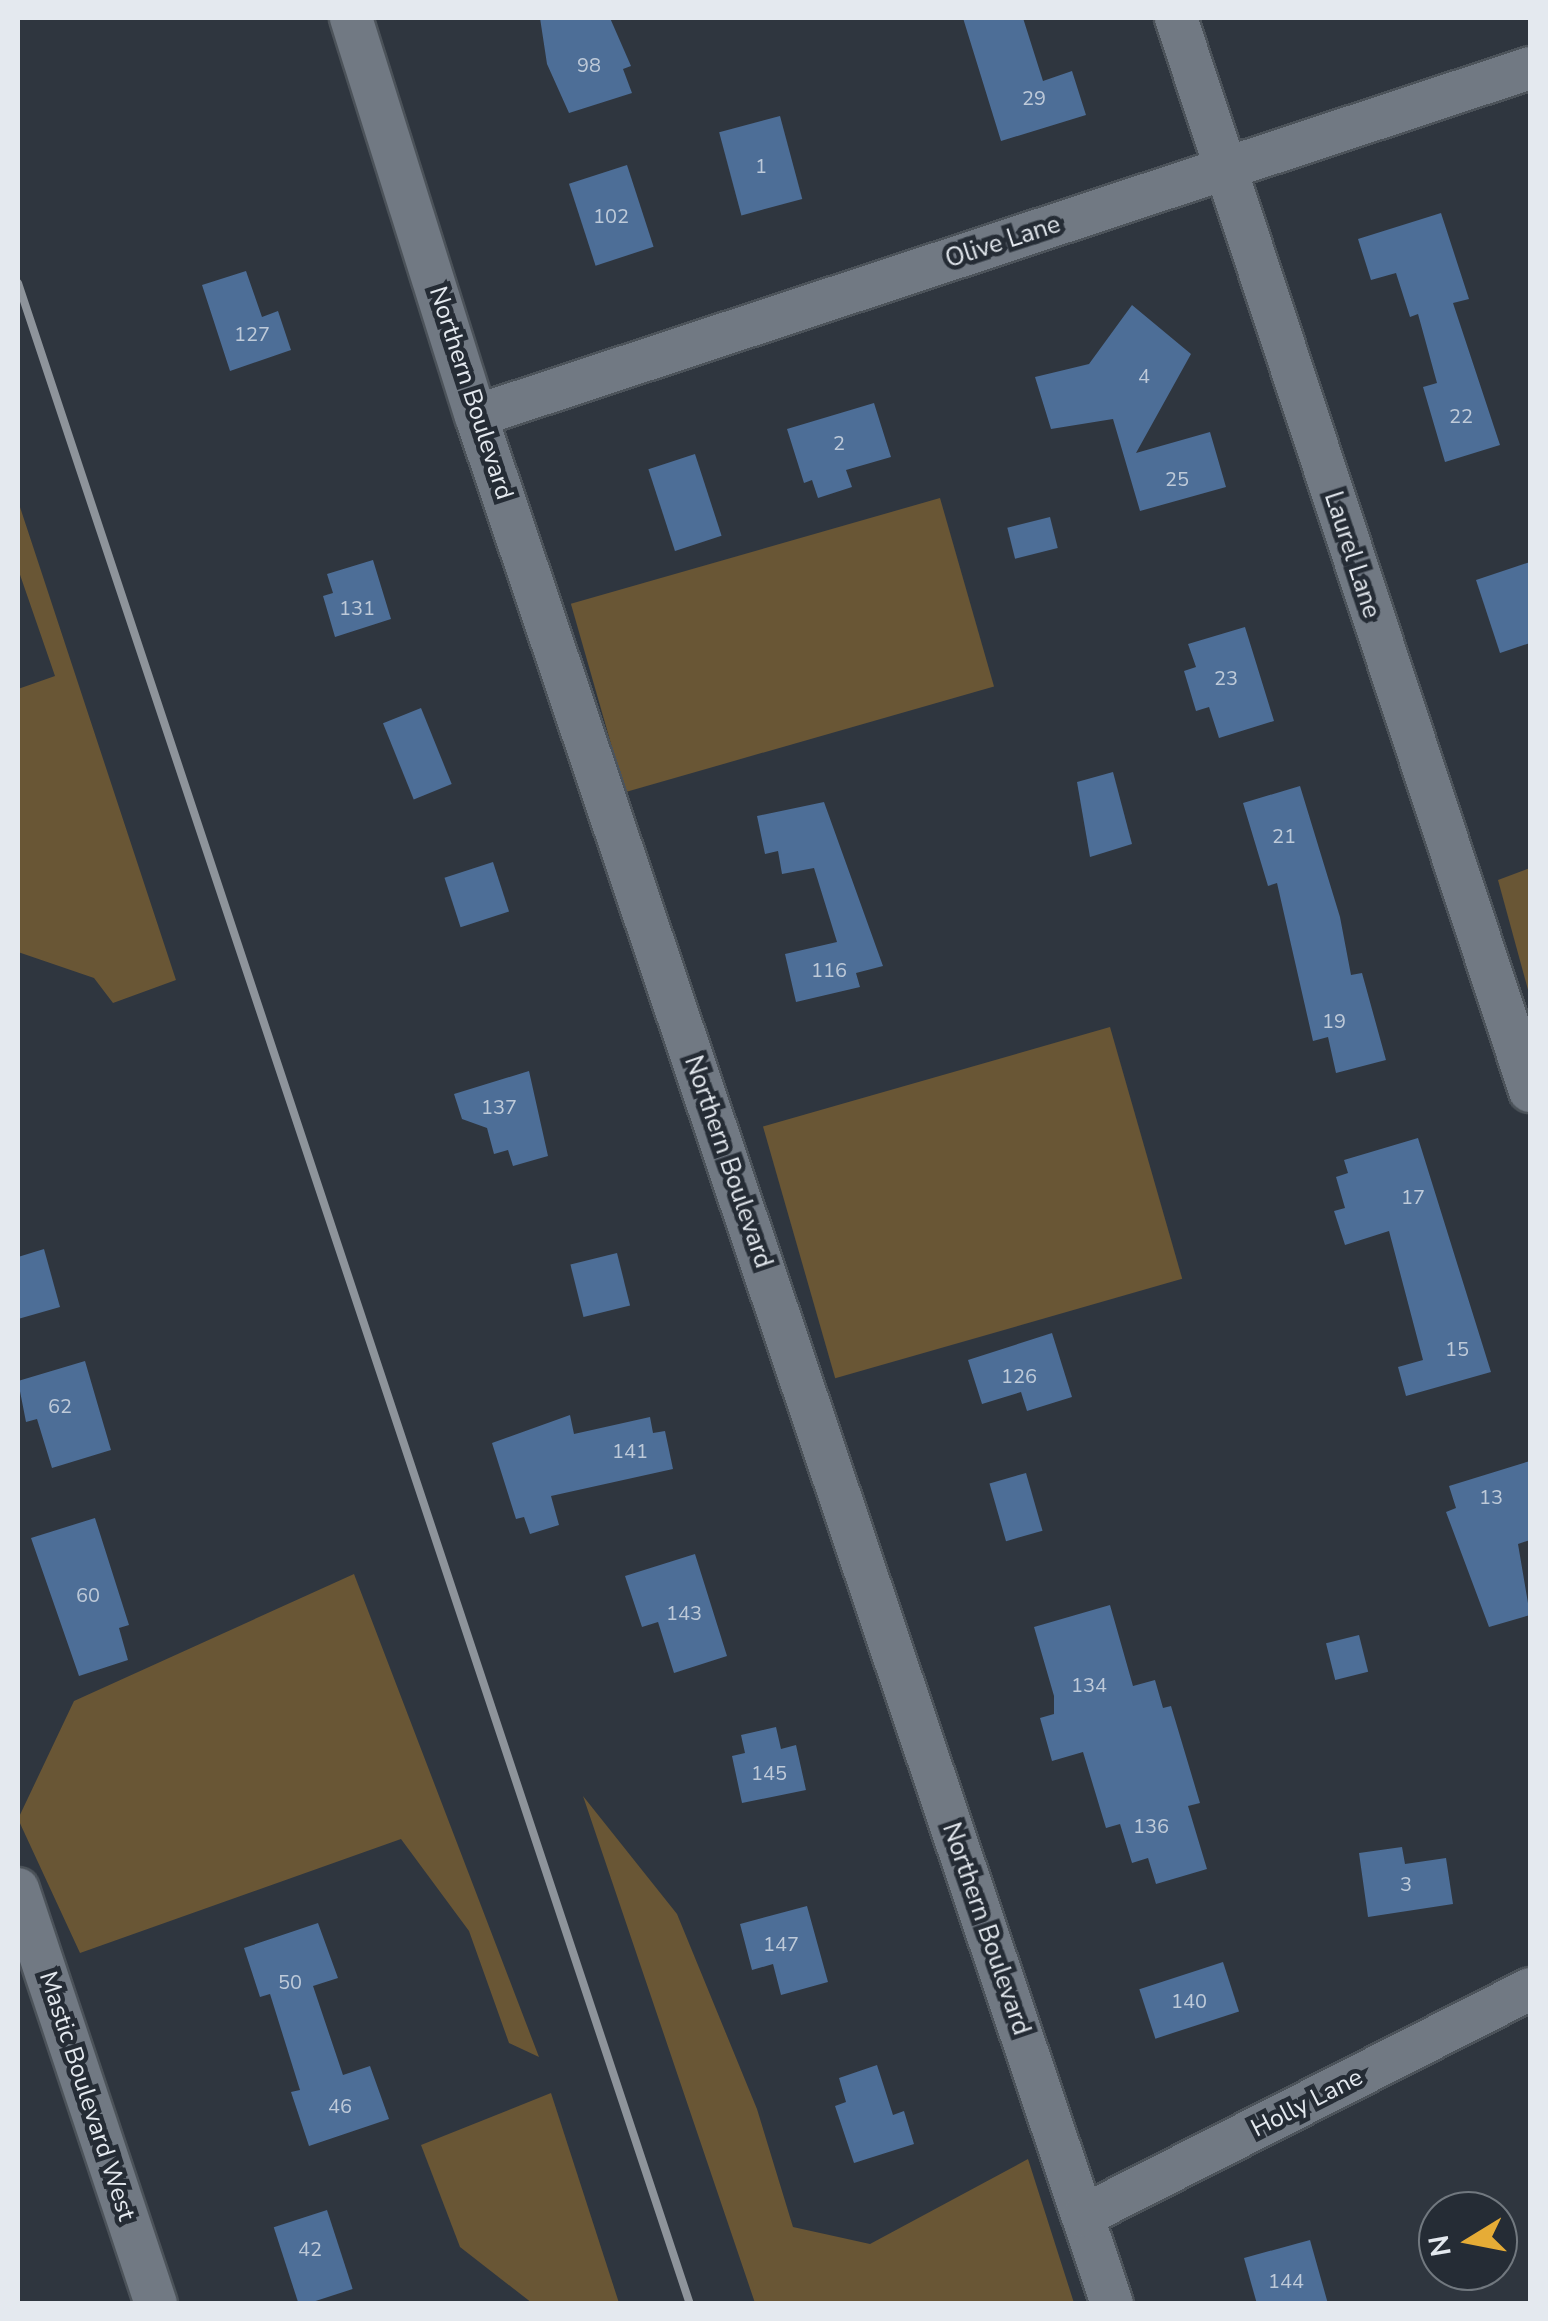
<!DOCTYPE html>
<style>
body{margin:0}
#map{position:relative;width:1548px;height:2321px;overflow:hidden;background:#2f363f;font-family:"Nunito Sans",sans-serif}
div>[style]{position:absolute}
.green>*{inset:0;background:#695635;transform-origin:0 0}
.building>*{inset:0;background:#4d6e97;transform-origin:0 0}
.roads{filter:drop-shadow(2px 0 #4c535a) drop-shadow(-2px 0 #4c535a) drop-shadow(0 2px #4c535a) drop-shadow(0 -2px #4c535a)}
.street>*{height:42px;margin:-21px;padding:0 21px;transform-origin:21px;border-radius:21px;background:#717983}
.rail>*{height:8px;margin:-4px;padding:0 4px;transform-origin:4px;border-radius:4px;background:#8e949b}
span{translate:-50% -50%;white-space:nowrap;text-align:center;line-height:1.15;-webkit-text-stroke:9px #252c35;paint-order:stroke}
.number-label{font-size:20px;color:#becad9}
.number-label span{-webkit-text-stroke-width:0}
.street-label{font-size:25px;color:#e4e9ef}
.frame{position:absolute;inset:0;border:20px solid #e4e9ef;pointer-events:none}
.north{position:absolute;left:1418px;top:2191px;width:100px;height:100px;box-sizing:border-box;background:#252c35;border:2px solid #71787f;border-radius:50%;rotate:260deg;font-size:28px;font-weight:700;line-height:40px;text-align:center;color:#e4e9ef}
.north::after{content:'';display:block;margin:auto;width:35px;height:45px;background:#e6ac36;clip-path:polygon(50% 0,100% 100%,50% 72%,0 100%)}
</style>
<div id="map">
<div class="green">
<i style="left:940px;top:498px;width:196px;height:384px;rotate:74deg"></i>
<i style="clip-path:polygon(18px 501px,176px 980px,113px 1003px,94px 978px,18px 952px,18px 689px,55px 676px,18px 569px)"></i>
<i style="clip-path:polygon(1530px 868px,1530px 997px,1498px 880px)"></i>
<i style="left:1110px;top:1027px;width:262px;height:361px;rotate:74deg"></i>
<i style="clip-path:polygon(354px 1574px,539px 2057px,509px 2043px,469px 1931px,401px 1839px,80px 1953px,18px 1819px,74px 1701px)"></i>
<i style="clip-path:polygon(583px 1796px,677px 1914px,757px 2109px,793px 2227px,870px 2244px,1028px 2159px,1074px 2303px,755px 2303px)"></i>
<i style="clip-path:polygon(551px 2093px,619px 2303px,532px 2303px,460px 2247px,421px 2145px)"></i>
</div>
<div class="building">
<i style="clip-path:polygon(540px 18px,610px 18px,631px 66px,623px 69px,632px 93px,569px 113px,547px 64px)"></i>
<i style="clip-path:polygon(963px 18px,1023px 18px,1043px 81px,1072px 71px,1086px 115px,1001px 141px)"></i>
<i style="left:780px;top:116px;width:86px;height:63px;rotate:75deg"></i>
<i style="left:627px;top:165px;width:86px;height:61px;rotate:72deg"></i>
<i style="clip-path:polygon(1441px 213px,1469px 299px,1453px 303px,1500px 445px,1445px 462px,1423px 387px,1437px 383px,1418px 314px,1410px 317px,1396px 273px,1371px 280px,1358px 239px)"></i>
<i style="clip-path:polygon(246px 271px,262px 317px,278px 311px,291px 350px,230px 371px,202px 285px)"></i>
<i style="clip-path:polygon(1132px 305px,1191px 354px,1136px 453px,1210px 432px,1226px 487px,1140px 511px,1113px 419px,1051px 429px,1035px 377px,1089px 364px)"></i>
<i style="clip-path:polygon(874px 403px,891px 457px,846px 470px,852px 487px,818px 498px,812px 480px,804px 483px,787px 429px)"></i>
<i style="left:695px;top:454px;width:86px;height:49px;rotate:72deg"></i>
<i style="left:1050px;top:517px;width:32px;height:44px;rotate:76deg"></i>
<i style="clip-path:polygon(373px 560px,391px 619px,335px 637px,323px 596px,333px 593px,327px 574px)"></i>
<i style="clip-path:polygon(1530px 562px,1530px 643px,1500px 653px,1476px 580px)"></i>
<i style="clip-path:polygon(1245px 627px,1274px 721px,1219px 738px,1209px 707px,1196px 711px,1184px 671px,1196px 667px,1188px 644px)"></i>
<i style="left:421px;top:708px;width:82px;height:41px;rotate:68deg"></i>
<i style="clip-path:polygon(1113px 772px,1132px 844px,1090px 857px,1077px 782px)"></i>
<i style="clip-path:polygon(1300px 786px,1340px 917px,1351px 975px,1362px 973px,1386px 1060px,1336px 1073px,1328px 1037px,1313px 1041px,1277px 883px,1268px 886px,1243px 803px)"></i>
<i style="clip-path:polygon(824px 802px,883px 966px,856px 973px,860px 987px,796px 1002px,785px 954px,837px 942px,814px 868px,782px 874px,778px 851px,765px 854px,757px 816px)"></i>
<i style="left:493px;top:862px;width:52px;height:51px;rotate:72deg"></i>
<i style="clip-path:polygon(529px 1071px,548px 1156px,513px 1166px,508px 1150px,494px 1154px,487px 1128px,462px 1119px,454px 1094px)"></i>
<i style="clip-path:polygon(1418px 1138px,1491px 1372px,1406px 1396px,1398px 1367px,1423px 1360px,1389px 1231px,1345px 1245px,1334px 1211px,1345px 1208px,1336px 1177px,1348px 1173px,1344px 1160px)"></i>
<i style="clip-path:polygon(44px 1249px,60px 1307px,18px 1319px,18px 1257px)"></i>
<i style="left:617px;top:1253px;width:54px;height:48px;rotate:76deg"></i>
<i style="clip-path:polygon(1052px 1333px,1072px 1397px,1027px 1411px,1021px 1392px,982px 1404px,968px 1360px)"></i>
<i style="clip-path:polygon(85px 1361px,111px 1450px,52px 1468px,37px 1419px,26px 1422px,18px 1381px)"></i>
<i style="clip-path:polygon(570px 1415px,574px 1434px,650px 1417px,653px 1433px,665px 1431px,673px 1469px,551px 1496px,559px 1525px,530px 1534px,524px 1517px,516px 1519px,492px 1443px)"></i>
<i style="clip-path:polygon(1530px 1461px,1530px 1540px,1518px 1544px,1530px 1615px,1489px 1627px,1446px 1512px,1456px 1508px,1449px 1486px)"></i>
<i style="left:1026px;top:1473px;width:60px;height:38px;rotate:74deg"></i>
<i style="clip-path:polygon(95px 1518px,129px 1625px,119px 1628px,128px 1660px,79px 1676px,31px 1538px)"></i>
<i style="clip-path:polygon(695px 1554px,727px 1656px,674px 1673px,658px 1622px,642px 1627px,625px 1576px)"></i>
<i style="clip-path:polygon(1110px 1605px,1133px 1686px,1155px 1680px,1163px 1708px,1171px 1706px,1200px 1803px,1188px 1806px,1207px 1869px,1156px 1884px,1148px 1858px,1132px 1863px,1120px 1824px,1106px 1828px,1083px 1752px,1052px 1761px,1040px 1718px,1054px 1714px,1054px 1696px,1034px 1627px)"></i>
<i style="left:1359px;top:1635px;width:38px;height:34px;rotate:76deg"></i>
<i style="clip-path:polygon(776px 1727px,781px 1749px,796px 1745px,806px 1790px,742px 1803px,732px 1756px,745px 1753px,741px 1735px)"></i>
<i style="clip-path:polygon(1402px 1847px,1405px 1864px,1446px 1858px,1453px 1904px,1368px 1917px,1359px 1853px)"></i>
<i style="clip-path:polygon(807px 1906px,828px 1982px,781px 1995px,773px 1964px,752px 1970px,740px 1924px)"></i>
<i style="clip-path:polygon(318px 1923px,338px 1978px,313px 1986px,343px 2075px,370px 2066px,389px 2119px,309px 2146px,291px 2092px,300px 2090px,270px 1994px,260px 1997px,244px 1948px)"></i>
<i style="left:1223px;top:1962px;width:52px;height:88px;rotate:72deg"></i>
<i style="clip-path:polygon(877px 2065px,893px 2115px,904px 2111px,914px 2144px,854px 2163px,835px 2106px,846px 2102px,839px 2078px)"></i>
<i style="left:327px;top:2210px;width:83px;height:56px;rotate:72deg"></i>
<i style="clip-path:polygon(1310px 2240px,1328px 2304px,1257px 2304px,1244px 2258px)"></i>
</div>
<div class="roads">
<div class="street">
<i style="left:351px;top:18px;width:417px;rotate:72.6deg"></i>
<i style="left:476px;top:416px;width:1992px;rotate:71.38deg"></i>
<i style="left:1176px;top:18px;width:1130px;rotate:71.74deg"></i>
<i style="left:476px;top:416px;width:1110px;rotate:-18.27deg"></i>
<i style="left:18px;top:1889px;width:437px;rotate:71.6deg"></i>
<i style="left:1083px;top:2216px;width:501px;rotate:-26.92deg"></i>
</div>
</div>
<div class="rail">
<i style="left:18px;top:283px;width:2130px;rotate:71.61deg"></i>
</div>
<div class="number-label">
<span style="left:589px;top:65px">98</span>
<span style="left:1034px;top:98px">29</span>
<span style="left:761px;top:166px">1</span>
<span style="left:611px;top:216px">102</span>
<span style="left:252px;top:334px">127</span>
<span style="left:1144px;top:376px">4</span>
<span style="left:1461px;top:416px">22</span>
<span style="left:839px;top:443px">2</span>
<span style="left:1177px;top:479px">25</span>
<span style="left:357px;top:608px">131</span>
<span style="left:1226px;top:678px">23</span>
<span style="left:1284px;top:836px">21</span>
<span style="left:829px;top:970px">116</span>
<span style="left:1334px;top:1021px">19</span>
<span style="left:499px;top:1107px">137</span>
<span style="left:1413px;top:1197px">17</span>
<span style="left:1457px;top:1349px">15</span>
<span style="left:1019px;top:1376px">126</span>
<span style="left:60px;top:1406px">62</span>
<span style="left:630px;top:1451px">141</span>
<span style="left:1491px;top:1497px">13</span>
<span style="left:88px;top:1595px">60</span>
<span style="left:684px;top:1613px">143</span>
<span style="left:1089px;top:1685px">134</span>
<span style="left:769px;top:1773px">145</span>
<span style="left:1151px;top:1826px">136</span>
<span style="left:1406px;top:1884px">3</span>
<span style="left:781px;top:1944px">147</span>
<span style="left:290px;top:1982px">50</span>
<span style="left:1189px;top:2001px">140</span>
<span style="left:340px;top:2106px">46</span>
<span style="left:310px;top:2249px">42</span>
<span style="left:1286px;top:2281px">144</span>
</div>
<div class="street-label">
<span style="left:1003px;top:242px;rotate:-18deg">Olive Lane</span>
<span style="left:471px;top:393px;rotate:72deg">Northern Boulevard</span>
<span style="left:1352px;top:555px;rotate:72deg">Laurel Lane</span>
<span style="left:728px;top:1162px;rotate:71deg">Northern Boulevard</span>
<span style="left:986px;top:1929px;rotate:71deg">Northern Boulevard</span>
<span style="left:87px;top:2096px;rotate:72deg">Mastic Boulevard West</span>
<span style="left:1307px;top:2103px;rotate:-27deg">Holly Lane</span>
</div>
<div class="frame"></div>
<div class="north">N</div>
</div>
